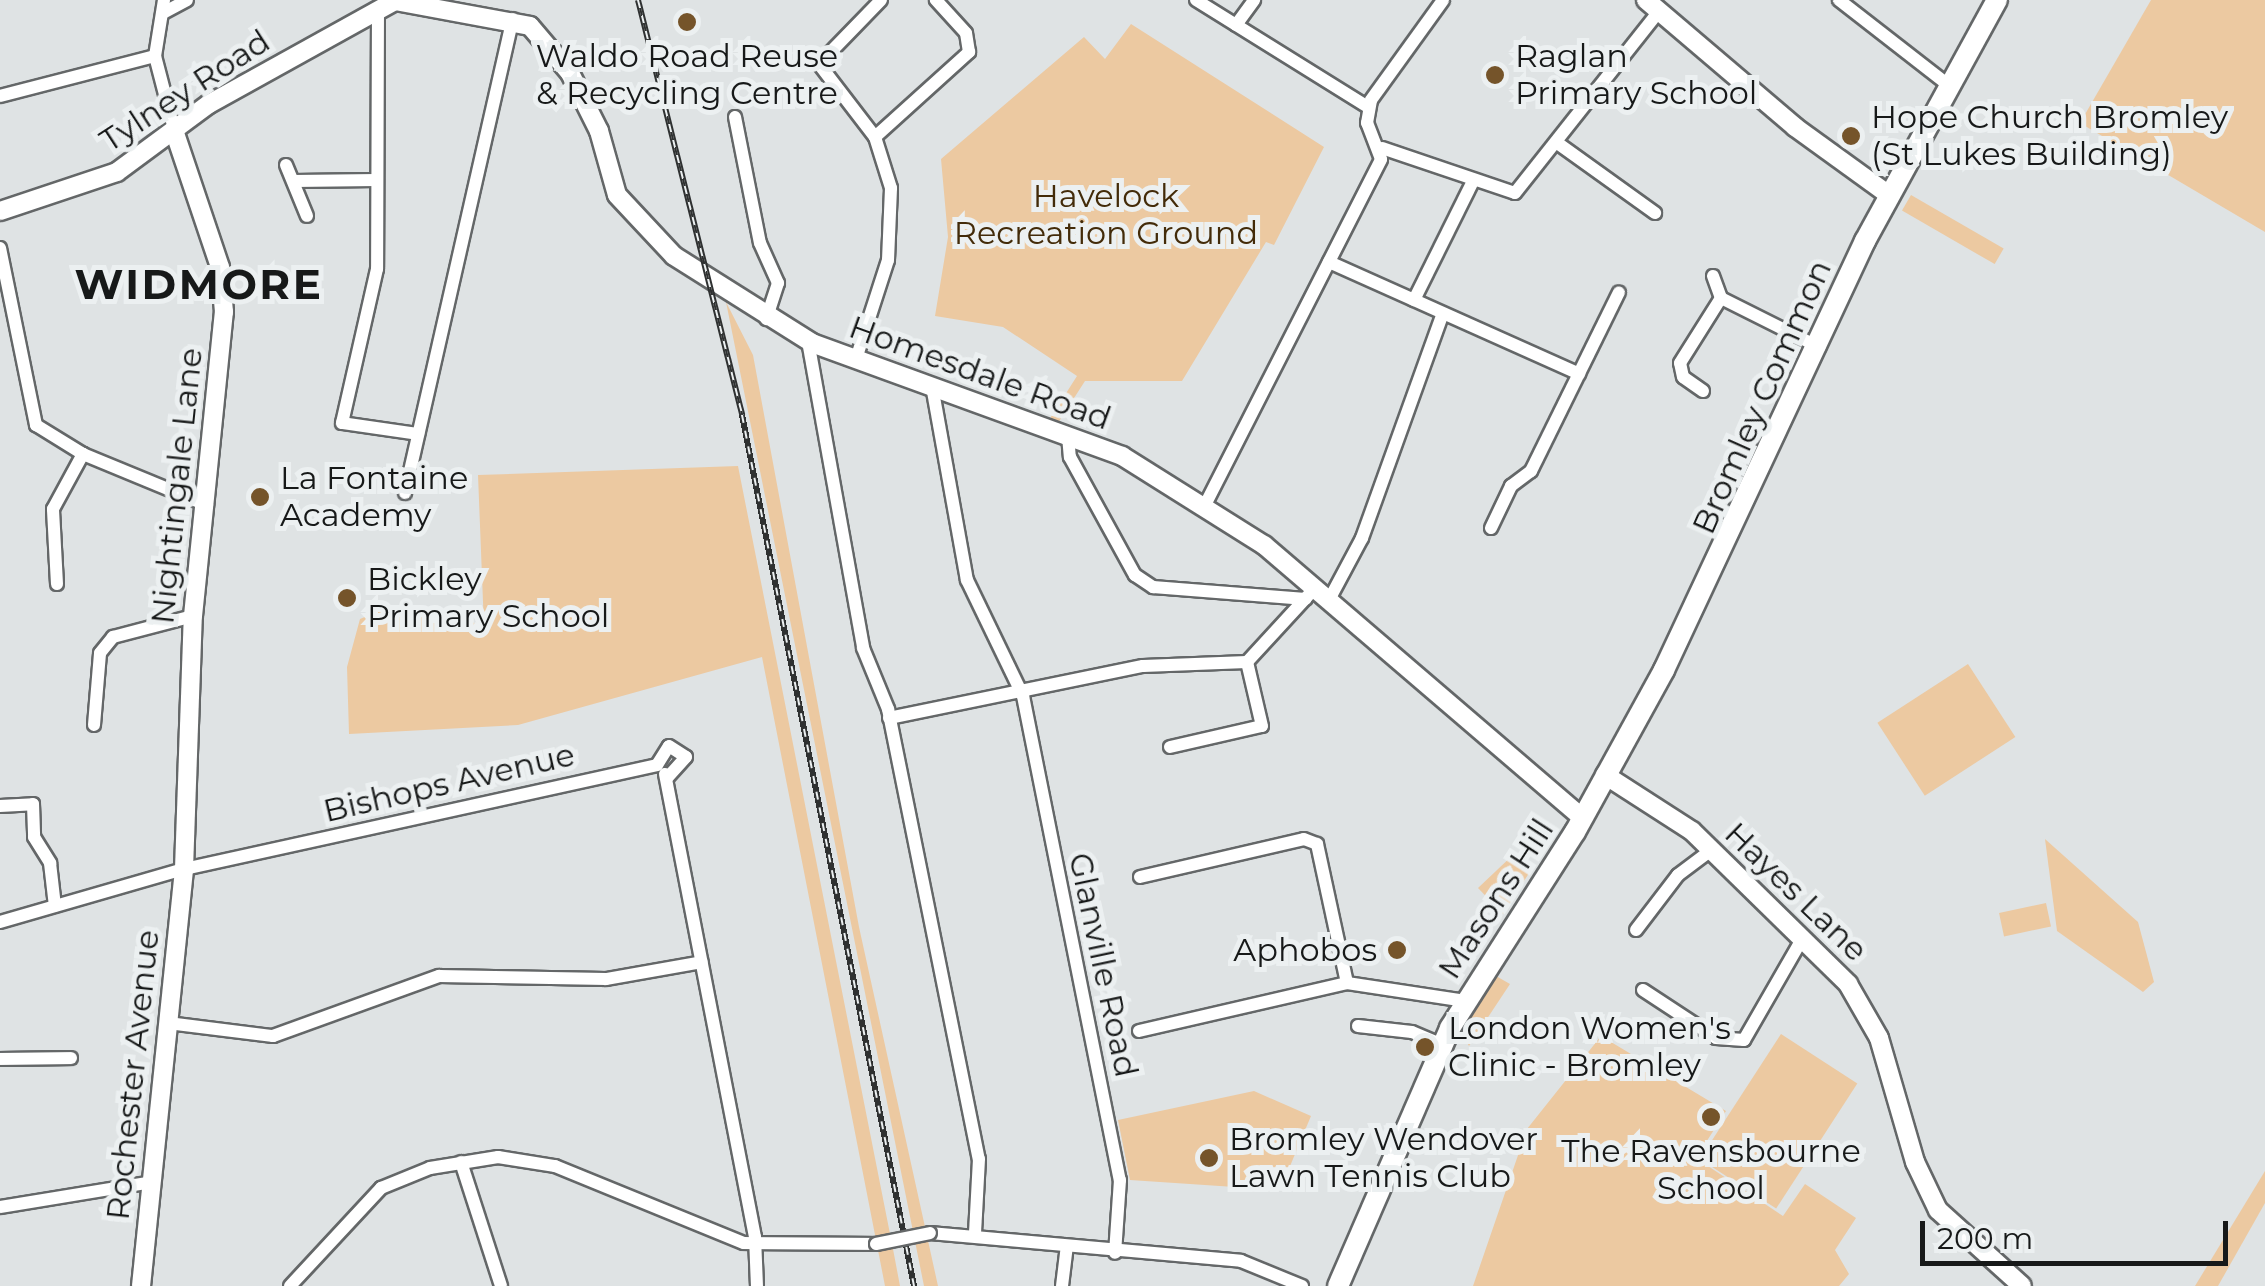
<!DOCTYPE html>
<style>
body{margin:0}
#map{position:relative;width:2265px;height:1286px;overflow:hidden;background:#dfe3e4;font-family:Montserrat,sans-serif}
div>[style]{position:absolute}
.green>*{inset:0;background:#ecc9a1;transform-origin:0 0}
.roads{filter:drop-shadow(2px 0 #646768) drop-shadow(-2px 0 #646768) drop-shadow(0 2px #646768) drop-shadow(0 -2px #646768)}
.street>*{height:12px;margin:-6px;padding:0 6px;transform-origin:6px;border-radius:6px;background:#fff}
.secondary>*{height:18px;margin:-9px;padding:0 9px;transform-origin:9px;border-radius:9px;background:#fff}
.primary>*{height:20px;margin:-10px;padding:0 10px;transform-origin:10px;border-radius:10px;background:#fff}
.rail>*{height:6px;margin-top:-3px;transform-origin:0;background:repeating-linear-gradient(90deg,#ecf0f1 0 8px,#2f3131 0 16px);box-sizing:border-box;border-block:2px solid #2f3131}
.bridges{filter:drop-shadow(2px 0 #646768) drop-shadow(-2px 0 #646768) drop-shadow(0 2px #646768) drop-shadow(0 -2px #646768)}
.street-bridge>*{height:12px;margin:-6px;padding:0 6px;transform-origin:6px;border-radius:6px;background:#fff}
.dots>*{width:28px;height:28px;translate:-50% -50%;box-sizing:border-box;border:5px solid #ecf0f1;border-radius:50%}
span{translate:-50% -50%;white-space:nowrap;text-align:center;line-height:1.15;-webkit-text-stroke:10px #ecf0f1;paint-order:stroke}
.poi-label{font-size:32px;color:#171919}
.left{translate:0 -50%;text-align:left}
.right{translate:-100% -50%;text-align:right}
.street-label{font-size:32px;color:#171919}
.park-label{font-size:32px;color:#432b09}
.district-label{font-size:42px;color:#171919;font-weight:700;letter-spacing:2.5px}
.scale{position:absolute;left:1920px;top:1221px;width:308px;height:45px;box-sizing:border-box;border:5px solid #171919;border-top:0;padding-left:12px;font-size:30px;line-height:35px;white-space:nowrap;color:#171919;-webkit-text-stroke:8px #ecf0f1;paint-order:stroke}
</style>
<div id="map">
<div class="green">
<i style="clip-path:polygon(2151px 0,2265px 0,2265px 232px,2080px 123px)"></i>
<i style="clip-path:polygon(1131px 24px,1324px 147px,1274px 245px,1266px 242px,1182px 381px,1085px 381px,1058px 423px,1049px 420px,1077px 376px,1003px 327px,935px 316px,948px 237px,941px 159px,1084px 37px,1105px 59px)"></i>
<i style="left:1911px;top:195px;width:107px;height:18px;rotate:30deg"></i>
<i style="clip-path:polygon(726px 302px,753px 355px,859px 927px,938px 1286px,924px 1286px)"></i>
<i style="clip-path:polygon(738px 466px,893px 1249px,900px 1286px,885px 1286px,762px 657px,518px 725px,349px 734px,347px 667px,360px 619px,381px 610px,446px 611px,484px 627px,478px 475px)"></i>
<i style="left:1968px;top:664px;width:87px;height:108px;rotate:57deg"></i>
<i style="clip-path:polygon(2045px 839px,2138px 922px,2154px 982px,2143px 992px,2057px 931px)"></i>
<i style="clip-path:polygon(1515px 853px,1531px 870px,1503px 914px,1478px 888px)"></i>
<i style="left:2046px;top:903px;width:24px;height:48px;rotate:78deg"></i>
<i style="clip-path:polygon(1496px 976px,1510px 984px,1469px 1046px,1462px 1033px)"></i>
<i style="left:1781px;top:1034px;width:91px;height:149px;rotate:33deg"></i>
<i style="clip-path:polygon(1601px 1036px,1726px 1111px,1696px 1158px,1783px 1216px,1805px 1184px,1856px 1218px,1835px 1250px,1849px 1274px,1839px 1286px,1473px 1286px,1527px 1129px)"></i>
<i style="clip-path:polygon(1254px 1091px,1311px 1116px,1280px 1190px,1130px 1180px,1118px 1120px)"></i>
<i style="clip-path:polygon(2265px 1171px,2265px 1203px,2218px 1286px,2195px 1286px)"></i>
</div>
<div class="roads">
<div class="street">
<i style="left:164px;top:0;width:57px;rotate:99.1deg"></i>
<i style="left:155px;top:56px;width:80px;rotate:75.4deg"></i>
<i style="left:1196px;top:0;width:203px;rotate:31.9deg"></i>
<i style="left:1839px;top:0;width:137px;rotate:37.9deg"></i>
<i style="left:378px;top:8px;width:261px;rotate:90.2deg"></i>
<i style="left:377px;top:269px;width:158px;rotate:102.8deg"></i>
<i style="left:342px;top:423px;width:77px;rotate:8.2deg"></i>
<i style="left:163px;top:13px;width:27px;rotate:-28deg"></i>
<i style="left:1236px;top:25px;width:31px;rotate:-54deg"></i>
<i style="left:0;top:96px;width:160px;rotate:-14.5deg"></i>
<i style="left:735px;top:117px;width:128px;rotate:78.8deg"></i>
<i style="left:760px;top:243px;width:44px;rotate:65.8deg"></i>
<i style="left:778px;top:283px;width:38px;rotate:108deg"></i>
<i style="left:875px;top:137px;width:127px;rotate:-42.1deg"></i>
<i style="left:969px;top:52px;width:19px;rotate:-99deg"></i>
<i style="left:966px;top:33px;width:45px;rotate:-132.3deg"></i>
<i style="left:1556px;top:142px;width:122px;rotate:35.6deg"></i>
<i style="left:1382px;top:148px;width:140px;rotate:18.7deg"></i>
<i style="left:1515px;top:193px;width:227px;rotate:-51.6deg"></i>
<i style="left:286px;top:165px;width:55px;rotate:67.6deg"></i>
<i style="left:294px;top:181px;width:83px;rotate:-0.7deg"></i>
<i style="left:0;top:248px;width:181px;rotate:78.5deg"></i>
<i style="left:36px;top:425px;width:55px;rotate:31.7deg"></i>
<i style="left:83px;top:454px;width:134px;rotate:22.4deg"></i>
<i style="left:1329px;top:262px;width:274px;rotate:24.1deg"></i>
<i style="left:1713px;top:276px;width:23px;rotate:70deg"></i>
<i style="left:1414px;top:300px;width:133px;rotate:-63.6deg"></i>
<i style="left:808px;top:341px;width:312px;rotate:79.8deg"></i>
<i style="left:863px;top:648px;width:66px;rotate:67.7deg"></i>
<i style="left:888px;top:709px;width:459px;rotate:78.6deg"></i>
<i style="left:979px;top:1159px;width:74px;rotate:93.1deg"></i>
<i style="left:856px;top:359px;width:104px;rotate:-72.1deg"></i>
<i style="left:888px;top:260px;width:72px;rotate:-87.6deg"></i>
<i style="left:891px;top:188px;width:53px;rotate:-107.4deg"></i>
<i style="left:875px;top:137px;width:92px;rotate:-127.5deg"></i>
<i style="left:819px;top:64px;width:89px;rotate:-45.9deg"></i>
<i style="left:932px;top:386px;width:197px;rotate:79.8deg"></i>
<i style="left:967px;top:580px;width:129px;rotate:64.2deg"></i>
<i style="left:1023px;top:696px;width:494px;rotate:78.7deg"></i>
<i style="left:1120px;top:1180px;width:73px;rotate:93.9deg"></i>
<i style="left:1703px;top:391px;width:24px;rotate:-145deg"></i>
<i style="left:1683px;top:377px;width:14px;rotate:-102deg"></i>
<i style="left:1680px;top:363px;width:77px;rotate:-57.8deg"></i>
<i style="left:1721px;top:298px;width:110px;rotate:26.6deg"></i>
<i style="left:1068px;top:436px;width:21px;rotate:85deg"></i>
<i style="left:1070px;top:457px;width:135px;rotate:61.2deg"></i>
<i style="left:1135px;top:575px;width:22px;rotate:34deg"></i>
<i style="left:1153px;top:587px;width:153px;rotate:4.5deg"></i>
<i style="left:405px;top:493px;width:486px;rotate:-77.2deg"></i>
<i style="left:1204px;top:507px;width:390px;rotate:-63deg"></i>
<i style="left:1381px;top:159px;width:39px;rotate:-111deg"></i>
<i style="left:1367px;top:123px;width:23px;rotate:-80deg"></i>
<i style="left:1371px;top:100px;width:123px;rotate:-54.2deg"></i>
<i style="left:1491px;top:528px;width:47px;rotate:-64.5deg"></i>
<i style="left:1511px;top:486px;width:25px;rotate:-37deg"></i>
<i style="left:1531px;top:471px;width:199px;rotate:-63.8deg"></i>
<i style="left:57px;top:584px;width:75px;rotate:-93.1deg"></i>
<i style="left:53px;top:509px;width:63px;rotate:-61.4deg"></i>
<i style="left:1330px;top:598px;width:68px;rotate:-61.9deg"></i>
<i style="left:1362px;top:538px;width:236px;rotate:-70.2deg"></i>
<i style="left:889px;top:718px;width:259px;rotate:-11.6deg"></i>
<i style="left:1143px;top:666px;width:104px;rotate:-2.2deg"></i>
<i style="left:1247px;top:662px;width:102px;rotate:-47.4deg"></i>
<i style="left:94px;top:725px;width:72px;rotate:-85.2deg"></i>
<i style="left:100px;top:653px;width:21px;rotate:-51deg"></i>
<i style="left:113px;top:637px;width:83px;rotate:-14.7deg"></i>
<i style="left:1170px;top:747px;width:94px;rotate:-12.9deg"></i>
<i style="left:1262px;top:726px;width:66px;rotate:-103.2deg"></i>
<i style="left:665px;top:774px;width:472px;rotate:79deg"></i>
<i style="left:755px;top:1237px;width:49px;rotate:87.7deg"></i>
<i style="left:0;top:806px;width:33px;rotate:-3deg"></i>
<i style="left:33px;top:804px;width:33px;rotate:88deg"></i>
<i style="left:34px;top:837px;width:31px;rotate:58deg"></i>
<i style="left:50px;top:863px;width:43px;rotate:83.4deg"></i>
<i style="left:1140px;top:877px;width:168px;rotate:-13deg"></i>
<i style="left:1304px;top:839px;width:14px;rotate:21deg"></i>
<i style="left:1317px;top:844px;width:142px;rotate:77.8deg"></i>
<i style="left:0;top:922px;width:191px;rotate:-16.1deg"></i>
<i style="left:184px;top:869px;width:484px;rotate:-12.4deg"></i>
<i style="left:657px;top:765px;width:22px;rotate:-58deg"></i>
<i style="left:669px;top:746px;width:20px;rotate:33deg"></i>
<i style="left:686px;top:757px;width:27px;rotate:132deg"></i>
<i style="left:1636px;top:930px;width:69px;rotate:-52.6deg"></i>
<i style="left:1678px;top:875px;width:40px;rotate:-37deg"></i>
<i style="left:1643px;top:990px;width:87px;rotate:33.3deg"></i>
<i style="left:1716px;top:1038px;width:28px;rotate:4deg"></i>
<i style="left:1744px;top:1040px;width:116px;rotate:-60.1deg"></i>
<i style="left:168px;top:1023px;width:106px;rotate:7.1deg"></i>
<i style="left:273px;top:1036px;width:177px;rotate:-19.9deg"></i>
<i style="left:439px;top:976px;width:167px;rotate:1deg"></i>
<i style="left:606px;top:979px;width:97px;rotate:-10deg"></i>
<i style="left:1358px;top:1026px;width:54px;rotate:6.3deg"></i>
<i style="left:1412px;top:1032px;width:34px;rotate:23deg"></i>
<i style="left:1139px;top:1031px;width:213px;rotate:-13deg"></i>
<i style="left:1347px;top:983px;width:120px;rotate:8.6deg"></i>
<i style="left:0;top:1059px;width:71px;rotate:-0.8deg"></i>
<i style="left:461px;top:1162px;width:130px;rotate:72.1deg"></i>
<i style="left:0;top:1207px;width:154px;rotate:-9.3deg"></i>
<i style="left:930px;top:1233px;width:312px;rotate:5.1deg"></i>
<i style="left:1241px;top:1261px;width:66px;rotate:22.3deg"></i>
<i style="left:290px;top:1286px;width:134px;rotate:-47.1deg"></i>
<i style="left:381px;top:1188px;width:53px;rotate:-22.2deg"></i>
<i style="left:430px;top:1168px;width:69px;rotate:-9.2deg"></i>
<i style="left:498px;top:1157px;width:58px;rotate:9deg"></i>
<i style="left:555px;top:1166px;width:204px;rotate:22.2deg"></i>
<i style="left:744px;top:1243px;width:132px;rotate:0.4deg"></i>
<i style="left:1062px;top:1286px;width:39px;rotate:-83deg"></i>
</div>
<div class="secondary">
<i style="left:1646px;top:0;width:196px;rotate:40.4deg"></i>
<i style="left:1795px;top:127px;width:116px;rotate:35.9deg"></i>
<i style="left:395px;top:1px;width:137px;rotate:10.5deg"></i>
<i style="left:530px;top:26px;width:62px;rotate:49.6deg"></i>
<i style="left:570px;top:73px;width:65px;rotate:63.4deg"></i>
<i style="left:599px;top:131px;width:66px;rotate:74.3deg"></i>
<i style="left:617px;top:195px;width:83px;rotate:46.9deg"></i>
<i style="left:674px;top:256px;width:163px;rotate:32.2deg"></i>
<i style="left:812px;top:343px;width:330px;rotate:20deg"></i>
<i style="left:1122px;top:456px;width:168px;rotate:32.1deg"></i>
<i style="left:1264px;top:545px;width:419px;rotate:40.6deg"></i>
<i style="left:0;top:211px;width:123px;rotate:-18.4deg"></i>
<i style="left:117px;top:172px;width:114px;rotate:-36.5deg"></i>
<i style="left:209px;top:104px;width:213px;rotate:-29deg"></i>
<i style="left:1605px;top:775px;width:103px;rotate:32.8deg"></i>
<i style="left:1692px;top:831px;width:219px;rotate:44.4deg"></i>
<i style="left:1848px;top:984px;width:62px;rotate:60.1deg"></i>
<i style="left:1879px;top:1038px;width:129px;rotate:73.8deg"></i>
<i style="left:1915px;top:1162px;width:53px;rotate:64.4deg"></i>
<i style="left:1938px;top:1210px;width:113px;rotate:42.1deg"></i>
<i style="left:141px;top:1286px;width:419px;rotate:-84.1deg"></i>
<i style="left:184px;top:869px;width:253px;rotate:-88deg"></i>
<i style="left:193px;top:616px;width:306px;rotate:-84.2deg"></i>
<i style="left:224px;top:312px;width:45px;rotate:-95.1deg"></i>
<i style="left:220px;top:267px;width:141px;rotate:-108.6deg"></i>
</div>
<div class="primary">
<i style="left:1338px;top:1286px;width:281px;rotate:-66.5deg"></i>
<i style="left:1450px;top:1028px;width:232px;rotate:-57.5deg"></i>
<i style="left:1575px;top:832px;width:185px;rotate:-61.2deg"></i>
<i style="left:1664px;top:670px;width:474px;rotate:-64.9deg"></i>
<i style="left:1865px;top:241px;width:275px;rotate:-61.3deg"></i>
</div>
</div>
<div class="rail">
<i style="left:638px;top:0;width:428px;rotate:75.9deg"></i>
<i style="left:742px;top:415px;width:888px;rotate:78.83deg"></i>
</div>
<div class="bridges">
<div class="street-bridge">
<i style="left:876px;top:1244px;width:55px;rotate:-11.5deg"></i>
</div>
</div>
<div class="dots">
<i style="left:687px;top:22px;background:#75542a"></i>
<i style="left:1495px;top:75px;background:#75542a"></i>
<i style="left:1851px;top:136px;background:#75542a"></i>
<i style="left:260px;top:497px;background:#75542a"></i>
<i style="left:347px;top:598px;background:#75542a"></i>
<i style="left:1397px;top:950px;background:#75542a"></i>
<i style="left:1425px;top:1047px;background:#75542a"></i>
<i style="left:1711px;top:1117px;background:#75542a"></i>
<i style="left:1209px;top:1158px;background:#75542a"></i>
</div>
<div class="poi-label">
<span style="left:687px;top:75px">Waldo Road Reuse<br>&amp; Recycling Centre</span>
<span class="left" style="left:1515px;top:75px">Raglan<br>Primary School</span>
<span class="left" style="left:1871px;top:136px">Hope Church Bromley<br>(St Lukes Building)</span>
<span class="left" style="left:280px;top:497px">La Fontaine<br>Academy</span>
<span class="left" style="left:367px;top:598px">Bickley<br>Primary School</span>
<span class="right" style="left:1377px;top:950px">Aphobos</span>
<span class="left" style="left:1448px;top:1047px">London Women's<br>Clinic - Bromley</span>
<span class="left" style="left:1229px;top:1158px">Bromley Wendover<br>Lawn Tennis Club</span>
<span style="left:1711px;top:1170px">The Ravensbourne<br>School</span>
</div>
<div class="street-label">
<span style="left:185px;top:91px;rotate:-33deg">Tylney Road</span>
<span style="left:980px;top:373px;rotate:20deg">Homesdale Road</span>
<span style="left:1762px;top:397px;rotate:-66deg">Bromley Common</span>
<span style="left:177px;top:486px;rotate:-84deg">Nightingale Lane</span>
<span style="left:449px;top:783px;rotate:-13deg">Bishops Avenue</span>
<span style="left:1796px;top:892px;rotate:44deg">Hayes Lane</span>
<span style="left:1496px;top:899px;rotate:-57deg">Masons Hill</span>
<span style="left:1103px;top:965px;rotate:78deg">Glanville Road</span>
<span style="left:133px;top:1075px;rotate:-84deg">Rochester Avenue</span>
</div>
<div class="park-label">
<span style="left:1106px;top:215px">Havelock<br>Recreation Ground</span>
</div>
<div class="district-label">
<span style="left:199px;top:284px">WIDMORE</span>
</div>
<div class="scale">200 m</div>
</div>
